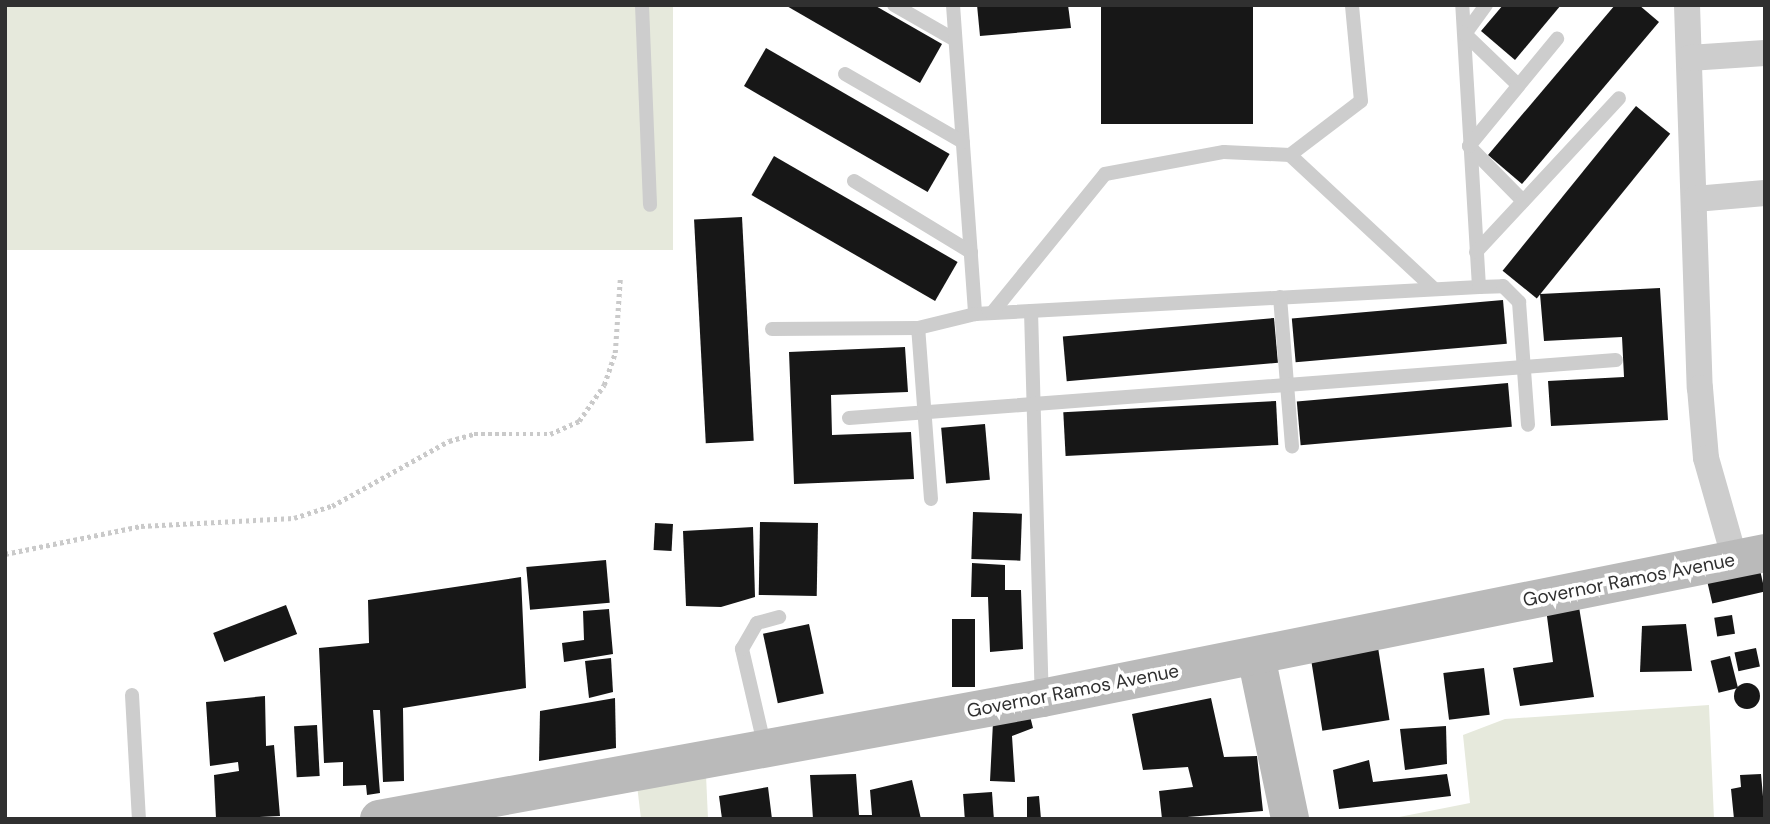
<!DOCTYPE html>
<style>
body{margin:0}
#map{position:relative;width:1770px;height:824px;overflow:hidden;background:#fff;font-family:"DM Sans",sans-serif}
div>[style]{position:absolute}
.green>*{inset:0;background:#e6e9dc;transform-origin:0 0}
.building>*{inset:0;background:#171717;transform-origin:0 0}
.round{border-radius:50%}
.path>*{height:4.5px;margin-top:-2.25px;transform-origin:0;background:repeating-linear-gradient(90deg,#cacaca 0 3.5px,transparent 0 7px)}
.service>*{height:14px;margin:-7px;padding:0 7px;transform-origin:7px;border-radius:7px;background:#cdcdcd}
.minor>*{height:26px;margin:-13px;padding:0 13px;transform-origin:13px;border-radius:13px;background:#cdcdcd}
.secondary>*{height:38px;margin:-19px;padding:0 19px;transform-origin:19px;border-radius:19px;background:#bababa}
span{translate:-50% -50%;white-space:nowrap;text-align:center;line-height:1.15;-webkit-text-stroke:7px #fff;paint-order:stroke}
.street-label{font-size:19px;color:#303030}
.frame{position:absolute;inset:0;border:7px solid #303030;pointer-events:none}
</style>
<div id="map">
<div class="green">
<i style="left:5px;top:5px;width:668px;height:245px"></i>
<i style="clip-path:polygon(1709px 705px,1714px 819px,1389px 819px,1470px 803px,1463px 735px,1505px 719px)"></i>
<i style="clip-path:polygon(706px 775px,708px 819px,641px 819px,637px 785px)"></i>
</div>
<div class="building">
<i style="clip-path:polygon(785px 5px,874px 5px,942px 44px,920px 83px)"></i>
<i style="clip-path:polygon(977px 5px,1068px 5px,1071px 28px,980px 36px)"></i>
<i style="left:1101px;top:5px;width:152px;height:119px"></i>
<i style="clip-path:polygon(1503px 5px,1561px 5px,1515px 60px,1481px 31px)"></i>
<i style="clip-path:polygon(1615px 5px,1639px 5px,1659px 22px,1522px 184px,1488px 155px)"></i>
<i style="left:766px;top:48px;width:212px;height:44px;rotate:30deg"></i>
<i style="left:1636px;top:106px;width:44px;height:212px;rotate:39deg"></i>
<i style="left:774px;top:156px;width:212px;height:45px;rotate:30deg"></i>
<i style="left:742px;top:217px;width:224px;height:48px;rotate:87deg"></i>
<i style="clip-path:polygon(1660px 288px,1668px 420px,1551px 426px,1548px 381px,1624px 377px,1622px 337px,1544px 341px,1540px 294px)"></i>
<i style="left:1503px;top:300px;width:44px;height:212px;rotate:85deg"></i>
<i style="left:1274px;top:318px;width:45px;height:212px;rotate:85deg"></i>
<i style="clip-path:polygon(905px 347px,908px 392px,831px 395px,832px 435px,911px 432px,914px 479px,794px 484px,789px 352px)"></i>
<i style="left:1508px;top:383px;width:44px;height:212px;rotate:85deg"></i>
<i style="left:1276px;top:401px;width:44px;height:213px;rotate:87deg"></i>
<i style="left:985px;top:424px;width:56px;height:44px;rotate:85deg"></i>
<i style="left:973px;top:512px;width:49px;height:47px;rotate:2deg"></i>
<i style="left:760px;top:522px;width:58px;height:73px;rotate:1deg"></i>
<i style="left:655px;top:523px;width:18px;height:27px;rotate:3deg"></i>
<i style="clip-path:polygon(753px 527px,755px 597px,721px 607px,686px 606px,683px 531px)"></i>
<i style="left:606px;top:560px;width:43px;height:80px;rotate:85deg"></i>
<i style="clip-path:polygon(972px 563px,1005px 565px,1005px 590px,1021px 590px,1023px 649px,990px 652px,988px 597px,971px 597px)"></i>
<i style="left:1760px;top:570px;width:22px;height:54px;rotate:77deg"></i>
<i style="clip-path:polygon(521px 577px,526px 688px,403px 708px,404px 781px,383px 782px,380px 710px,373px 710px,380px 793px,367px 795px,366px 785px,343px 786px,343px 762px,324px 763px,319px 648px,369px 643px,368px 600px)"></i>
<i style="left:286px;top:605px;width:31px;height:78px;rotate:69deg"></i>
<i style="clip-path:polygon(1579px 607px,1594px 697px,1520px 706px,1513px 668px,1553px 662px,1546px 609px)"></i>
<i style="clip-path:polygon(609px 609px,613px 654px,564px 662px,562px 643px,584px 640px,583px 611px)"></i>
<i style="left:1732px;top:615px;width:19px;height:18px;rotate:81deg"></i>
<i style="left:952px;top:619px;width:23px;height:68px"></i>
<i style="left:809px;top:624px;width:71px;height:47px;rotate:78deg"></i>
<i style="clip-path:polygon(1686px 624px,1692px 671px,1640px 672px,1642px 626px)"></i>
<i style="left:1377px;top:641px;width:80px;height:68px;rotate:81deg"></i>
<i style="left:1756px;top:648px;width:19px;height:22px;rotate:78deg"></i>
<i style="left:1730px;top:656px;width:33px;height:20px;rotate:76deg"></i>
<i style="clip-path:polygon(611px 658px,613px 692px,589px 698px,585px 661px)"></i>
<i style="left:1484px;top:668px;width:47px;height:41px;rotate:83deg"></i>
<i class="round" style="left:1734px;top:683px;width:26px;height:26px"></i>
<i style="clip-path:polygon(265px 696px,266px 746px,274px 745px,280px 816px,216px 819px,214px 775px,239px 771px,238px 762px,210px 766px,206px 702px)"></i>
<i style="clip-path:polygon(615px 698px,616px 748px,539px 761px,540px 711px)"></i>
<i style="clip-path:polygon(1211px 698px,1224px 757px,1257px 756px,1263px 811px,1162px 819px,1159px 791px,1193px 787px,1188px 767px,1143px 770px,1132px 714px)"></i>
<i style="clip-path:polygon(1030px 716px,1033px 728px,1012px 736px,1015px 782px,990px 781px,993px 722px)"></i>
<i style="left:317px;top:725px;width:51px;height:23px;rotate:87deg"></i>
<i style="clip-path:polygon(1446px 726px,1447px 764px,1405px 770px,1400px 729px)"></i>
<i style="clip-path:polygon(1369px 760px,1373px 782px,1447px 774px,1451px 796px,1339px 809px,1333px 770px)"></i>
<i style="clip-path:polygon(856px 774px,859px 815px,872px 815px,870px 790px,912px 780px,921px 819px,813px 819px,810px 775px)"></i>
<i style="clip-path:polygon(1761px 774px,1765px 819px,1734px 819px,1731px 789px,1741px 787px,1740px 775px)"></i>
<i style="clip-path:polygon(768px 787px,772px 819px,722px 819px,719px 796px)"></i>
<i style="left:992px;top:792px;width:27px;height:29px;rotate:86deg"></i>
<i style="clip-path:polygon(1039px 796px,1041px 819px,1027px 819px,1027px 797px)"></i>
</div>
<div class="path">
<i style="left:5px;top:554px;width:139px;rotate:-11.6deg"></i>
<i style="left:141px;top:526px;width:153px;rotate:-3deg"></i>
<i style="left:294px;top:518px;width:40px;rotate:-18deg"></i>
<i style="left:332px;top:506px;width:134px;rotate:-29.1deg"></i>
<i style="left:449px;top:441px;width:26px;rotate:-16deg"></i>
<i style="left:474px;top:434px;width:76px"></i>
<i style="left:550px;top:434px;width:32px;rotate:-24deg"></i>
<i style="left:579px;top:421px;width:44px;rotate:-55.2deg"></i>
<i style="left:604px;top:385px;width:34px;rotate:-71deg"></i>
<i style="left:615px;top:353px;width:74px;rotate:-86.1deg"></i>
</div>
<div class="service">
<i style="left:642px;top:5px;width:200px;rotate:87.7deg"></i>
<i style="left:894px;top:5px;width:70px;rotate:29.8deg"></i>
<i style="left:953px;top:5px;width:310px;rotate:85.9deg"></i>
<i style="left:975px;top:314px;width:505px;rotate:-3.07deg"></i>
<i style="left:1479px;top:287px;width:283px;rotate:-93.4deg"></i>
<i style="left:1486px;top:5px;width:36px;rotate:126deg"></i>
<i style="left:1465px;top:34px;width:74px;rotate:43.9deg"></i>
<i style="left:845px;top:74px;width:136px;rotate:30deg"></i>
<i style="left:1290px;top:155px;width:89px;rotate:-37.3deg"></i>
<i style="left:1361px;top:101px;width:96px;rotate:-95.4deg"></i>
<i style="left:854px;top:181px;width:137px;rotate:31.3deg"></i>
<i style="left:1523px;top:201px;width:77px;rotate:-134.5deg"></i>
<i style="left:1469px;top:146px;width:139px;rotate:-50.6deg"></i>
<i style="left:1476px;top:252px;width:210px;rotate:-47.1deg"></i>
<i style="left:1479px;top:287px;width:24px;rotate:-2deg"></i>
<i style="left:1503px;top:286px;width:23px;rotate:45deg"></i>
<i style="left:1519px;top:302px;width:123px;rotate:85.8deg"></i>
<i style="left:1280px;top:297px;width:150px;rotate:85.4deg"></i>
<i style="left:1031px;top:311px;width:386px;rotate:88.4deg"></i>
<i style="left:992px;top:313px;width:179px;rotate:-50.9deg"></i>
<i style="left:1105px;top:174px;width:121px;rotate:-10.5deg"></i>
<i style="left:1224px;top:152px;width:66px;rotate:2.6deg"></i>
<i style="left:1290px;top:155px;width:197px;rotate:42.9deg"></i>
<i style="left:772px;top:329px;width:146px;rotate:-0.4deg"></i>
<i style="left:849px;top:418px;width:769px;rotate:-4.32deg"></i>
<i style="left:931px;top:499px;width:171px;rotate:-94.3deg"></i>
<i style="left:918px;top:328px;width:59px;rotate:-13.8deg"></i>
<i style="left:132px;top:695px;width:124px;rotate:86.8deg"></i>
<i style="left:765px;top:748px;width:102px;rotate:-103.1deg"></i>
<i style="left:742px;top:649px;width:30px;rotate:-60deg"></i>
<i style="left:757px;top:623px;width:23px;rotate:-15deg"></i>
</div>
<div class="minor">
<i style="left:1687px;top:5px;width:383px;rotate:88.1deg"></i>
<i style="left:1700px;top:388px;width:70px;rotate:85.1deg"></i>
<i style="left:1706px;top:458px;width:106px;rotate:74.1deg"></i>
<i style="left:1689px;top:58px;width:76px;rotate:-3.8deg"></i>
<i style="left:1695px;top:199px;width:70px;rotate:-4.9deg"></i>
</div>
<div class="secondary">
<i style="left:1256px;top:656px;width:167px;rotate:78.2deg"></i>
<i style="left:379px;top:819px;width:674px;rotate:-10.34deg"></i>
<i style="left:1042px;top:698px;width:737px;rotate:-11.34deg"></i>
</div>
<div class="street-label">
<span style="left:1629px;top:580px;rotate:-11deg">Governor Ramos Avenue</span>
<span style="left:1073px;top:691px;rotate:-11deg">Governor Ramos Avenue</span>
</div>
<div class="frame"></div>
</div>
